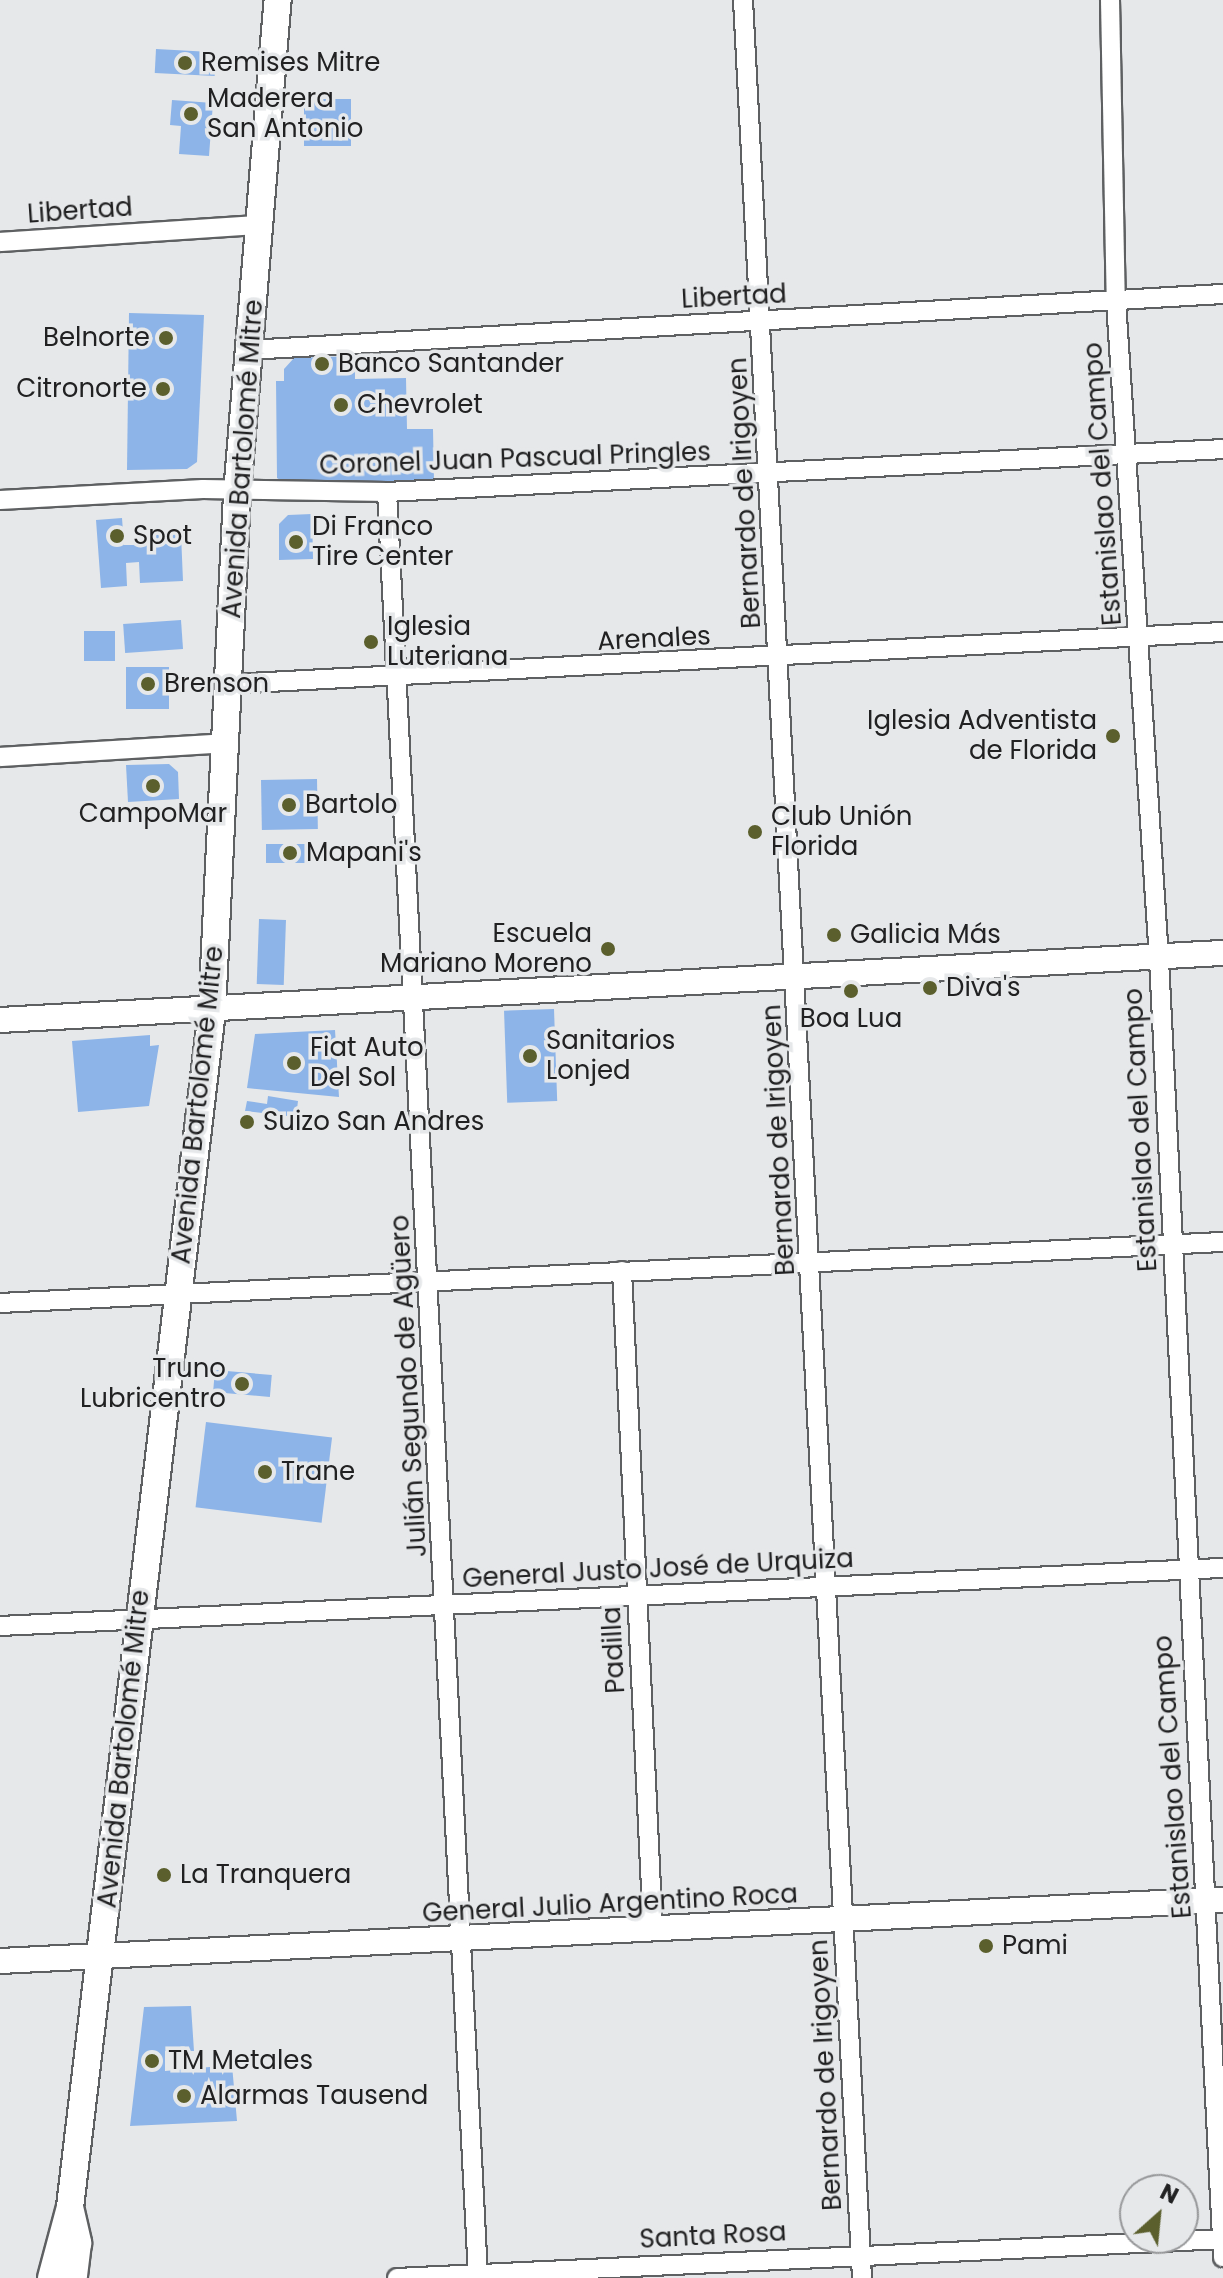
<!DOCTYPE html>
<meta charset="utf-8">
<style>
body{margin:0}
#map{position:relative;width:1223px;height:2278px;overflow:hidden;background:#e6e8ea;font-family:Poppins,sans-serif}
div>[style]{position:absolute}
.building>*{inset:0;background:#8db4e8;transform-origin:0 0}
.roads{filter:drop-shadow(2px 0 #5e6062) drop-shadow(-2px 0 #5e6062) drop-shadow(0 2px #5e6062) drop-shadow(0 -2px #5e6062)}
.minor>*{height:18px;margin:-9px;padding:0 9px;transform-origin:9px;border-radius:9px;background:#fff}
.tertiary>*{height:24px;margin:-12px;padding:0 12px;transform-origin:12px;border-radius:12px;background:#fff}
.secondary>*{height:26px;margin:-13px;padding:0 13px;transform-origin:13px;border-radius:13px;background:#fff}
.dots>*{width:22px;height:22px;translate:-50% -50%;box-sizing:border-box;border:4px solid #e6e8ea;border-radius:50%}
span{translate:-50% -50%;white-space:nowrap;text-align:center;line-height:1.15;-webkit-text-stroke:7px #e6e8ea;paint-order:stroke}
.poi-label{font-size:26px;color:#212122}
.left{translate:0 -50%;text-align:left}
.right{translate:-100% -50%;text-align:right}
.street-label{font-size:26px;color:#212122}
.north{position:absolute;left:1119px;top:2174px;width:80px;height:80px;box-sizing:border-box;background:#e6e8ea;border:2px solid #97989a;border-radius:50%;rotate:27deg;font-size:22px;font-weight:700;line-height:32px;text-align:center;color:#212122}
.north::after{content:'';display:block;margin:auto;width:28px;height:36px;background:#5b5f2d;clip-path:polygon(50% 0,100% 100%,50% 72%,0 100%)}
</style>
<div id="map">
<div class="building">
<i style="left:156px;top:49px;width:60px;height:24px;rotate:3deg"></i>
<i style="left:304px;top:99px;width:47px;height:47px"></i>
<i style="clip-path:polygon(172px 100px,213px 103px,209px 156px,179px 154px,181px 126px,170px 125px)"></i>
<i style="clip-path:polygon(129px 313px,204px 315px,197px 462px,187px 469px,127px 470px)"></i>
<i style="clip-path:polygon(355px 356px,355px 379px,406px 378px,407px 429px,433px 429px,434px 481px,288px 485px,277px 478px,276px 381px,284px 381px,284px 369px,294px 358px)"></i>
<i style="clip-path:polygon(312px 514px,313px 559px,279px 560px,279px 524px,288px 515px)"></i>
<i style="clip-path:polygon(122px 518px,124px 545px,137px 545px,137px 535px,181px 534px,183px 581px,140px 583px,139px 562px,126px 563px,127px 586px,101px 588px,96px 520px)"></i>
<i style="left:181px;top:620px;width:29px;height:58px;rotate:86deg"></i>
<i style="left:84px;top:631px;width:31px;height:30px"></i>
<i style="left:169px;top:667px;width:42px;height:43px;rotate:90deg"></i>
<i style="clip-path:polygon(169px 764px,178px 772px,179px 799px,128px 802px,126px 765px)"></i>
<i style="left:317px;top:779px;width:50px;height:56px;rotate:89deg"></i>
<i style="left:266px;top:844px;width:48px;height:19px"></i>
<i style="left:259px;top:919px;width:27px;height:65px;rotate:2deg"></i>
<i style="left:554px;top:1009px;width:92px;height:50px;rotate:88deg"></i>
<i style="clip-path:polygon(335px 1030px,339px 1097px,247px 1088px,255px 1034px)"></i>
<i style="clip-path:polygon(150px 1035px,150px 1046px,159px 1045px,149px 1106px,78px 1112px,72px 1041px)"></i>
<i style="clip-path:polygon(268px 1096px,298px 1101px,296px 1117px,245px 1111px,247px 1101px,267px 1104px)"></i>
<i style="left:215px;top:1370px;width:57px;height:22px;rotate:5deg"></i>
<i style="left:206px;top:1422px;width:127px;height:86px;rotate:7deg"></i>
<i style="clip-path:polygon(191px 2006px,194px 2051px,165px 2051px,165px 2071px,232px 2065px,237px 2121px,130px 2126px,144px 2007px)"></i>
</div>
<div class="roads">
<div class="minor">
<i style="left:743px;top:0;width:2281px;rotate:87.01deg"></i>
<i style="left:1110px;top:0;width:301px;rotate:88.9deg"></i>
<i style="left:1116px;top:301px;width:659px;rotate:86.26deg"></i>
<i style="left:1159px;top:959px;width:1300px;rotate:87.18deg"></i>
<i style="left:0;top:242px;width:260px;rotate:-3.8deg"></i>
<i style="left:248px;top:350px;width:977px;rotate:-3.29deg"></i>
<i style="left:387px;top:492px;width:1788px;rotate:87.08deg"></i>
<i style="left:0;top:500px;width:203px;rotate:-3.1deg"></i>
<i style="left:203px;top:489px;width:184px;rotate:0.9deg"></i>
<i style="left:387px;top:492px;width:837px;rotate:-2.94deg"></i>
<i style="left:230px;top:684px;width:994px;rotate:-3deg"></i>
<i style="left:0;top:757px;width:228px;rotate:-3.5deg"></i>
<i style="left:622px;top:1271px;width:661px;rotate:87.31deg"></i>
<i style="left:0;top:1303px;width:1225px;rotate:-2.86deg"></i>
<i style="left:0;top:1626px;width:1224px;rotate:-2.72deg"></i>
<i style="left:397px;top:2278px;width:827px;rotate:-2.7deg"></i>
</div>
<div class="tertiary">
<i style="left:0;top:1020px;width:1225px;rotate:-3.14deg"></i>
<i style="left:0;top:1961px;width:1225px;rotate:-2.86deg"></i>
</div>
<div class="secondary">
<i style="left:70px;top:2207px;width:37px;rotate:77deg"></i>
<i style="left:78px;top:2243px;width:35px;rotate:97deg"></i>
<i style="left:51px;top:2278px;width:73px;rotate:-75deg"></i>
<i style="left:70px;top:2207px;width:1204px;rotate:-83.23deg"></i>
<i style="left:212px;top:1011px;width:518px;rotate:-87.23deg"></i>
<i style="left:237px;top:494px;width:496px;rotate:-85.3deg"></i>
</div>
</div>
<div class="dots">
<i style="left:185px;top:63px;background:#5b5f2d"></i>
<i style="left:191px;top:114px;background:#5b5f2d"></i>
<i style="left:166px;top:338px;background:#5b5f2d"></i>
<i style="left:322px;top:364px;background:#5b5f2d"></i>
<i style="left:163px;top:389px;background:#5b5f2d"></i>
<i style="left:341px;top:405px;background:#5b5f2d"></i>
<i style="left:117px;top:536px;background:#5b5f2d"></i>
<i style="left:296px;top:542px;background:#5b5f2d"></i>
<i style="left:371px;top:642px;background:#5b5f2d"></i>
<i style="left:148px;top:684px;background:#5b5f2d"></i>
<i style="left:1113px;top:736px;background:#5b5f2d"></i>
<i style="left:153px;top:786px;background:#5b5f2d"></i>
<i style="left:289px;top:805px;background:#5b5f2d"></i>
<i style="left:755px;top:832px;background:#5b5f2d"></i>
<i style="left:290px;top:853px;background:#5b5f2d"></i>
<i style="left:834px;top:935px;background:#5b5f2d"></i>
<i style="left:608px;top:949px;background:#5b5f2d"></i>
<i style="left:930px;top:988px;background:#5b5f2d"></i>
<i style="left:851px;top:991px;background:#5b5f2d"></i>
<i style="left:530px;top:1056px;background:#5b5f2d"></i>
<i style="left:294px;top:1063px;background:#5b5f2d"></i>
<i style="left:247px;top:1122px;background:#5b5f2d"></i>
<i style="left:242px;top:1384px;background:#5b5f2d"></i>
<i style="left:265px;top:1472px;background:#5b5f2d"></i>
<i style="left:164px;top:1875px;background:#5b5f2d"></i>
<i style="left:986px;top:1946px;background:#5b5f2d"></i>
<i style="left:152px;top:2061px;background:#5b5f2d"></i>
<i style="left:184px;top:2096px;background:#5b5f2d"></i>
</div>
<div class="poi-label">
<span class="left" style="left:201px;top:63px">Remises Mitre</span>
<span class="left" style="left:207px;top:114px">Maderera<br>San Antonio</span>
<span class="right" style="left:150px;top:338px">Belnorte</span>
<span class="left" style="left:338px;top:364px">Banco Santander</span>
<span class="right" style="left:147px;top:389px">Citronorte</span>
<span class="left" style="left:357px;top:405px">Chevrolet</span>
<span class="left" style="left:312px;top:542px">Di Franco<br>Tire Center</span>
<span class="left" style="left:133px;top:536px">Spot</span>
<span class="left" style="left:387px;top:642px">Iglesia<br>Luteriana</span>
<span class="left" style="left:164px;top:684px">Brenson</span>
<span class="right" style="left:1097px;top:736px">Iglesia Adventista<br>de Florida</span>
<span class="left" style="left:305px;top:805px">Bartolo</span>
<span style="left:153px;top:814px">CampoMar</span>
<span class="left" style="left:771px;top:832px">Club Unión<br>Florida</span>
<span class="left" style="left:306px;top:853px">Mapani's</span>
<span class="right" style="left:592px;top:949px">Escuela<br>Mariano Moreno</span>
<span class="left" style="left:850px;top:935px">Galicia Más</span>
<span class="left" style="left:946px;top:988px">Diva's</span>
<span style="left:851px;top:1019px">Boa Lua</span>
<span class="left" style="left:546px;top:1056px">Sanitarios<br>Lonjed</span>
<span class="left" style="left:310px;top:1063px">Fiat Auto<br>Del Sol</span>
<span class="left" style="left:263px;top:1122px">Suizo San Andres</span>
<span class="right" style="left:226px;top:1384px">Truno<br>Lubricentro</span>
<span class="left" style="left:281px;top:1472px">Trane</span>
<span class="left" style="left:180px;top:1875px">La Tranquera</span>
<span class="left" style="left:1002px;top:1946px">Pami</span>
<span class="left" style="left:168px;top:2061px">TM Metales</span>
<span class="left" style="left:200px;top:2096px">Alarmas Tausend</span>
</div>
<div class="street-label">
<span style="left:80px;top:211px;rotate:-4deg">Libertad</span>
<span style="left:734px;top:297px;rotate:-3deg">Libertad</span>
<span style="left:243px;top:459px;rotate:-86deg">Avenida Bartolomé Mitre</span>
<span style="left:515px;top:459px;rotate:-2deg">Coronel Juan Pascual Pringles</span>
<span style="left:1103px;top:484px;rotate:-94deg">Estanislao del Campo</span>
<span style="left:745px;top:493px;rotate:-93deg">Bernardo de Irigoyen</span>
<span style="left:654px;top:639px;rotate:-3deg">Arenales</span>
<span style="left:198px;top:1105px;rotate:-84deg">Avenida Bartolomé Mitre</span>
<span style="left:1141px;top:1130px;rotate:-93deg">Estanislao del Campo</span>
<span style="left:779px;top:1140px;rotate:-93deg">Bernardo de Irigoyen</span>
<span style="left:409px;top:1386px;rotate:-93deg">Julián Segundo de Agüero</span>
<span style="left:658px;top:1569px;rotate:-3deg">General Justo José de Urquiza</span>
<span style="left:614px;top:1650px;rotate:-93deg">Padilla</span>
<span style="left:124px;top:1749px;rotate:-84deg">Avenida Bartolomé Mitre</span>
<span style="left:1173px;top:1777px;rotate:-94deg">Estanislao del Campo</span>
<span style="left:610px;top:1904px;rotate:-3deg">General Julio Argentino Roca</span>
<span style="left:826px;top:2075px;rotate:-93deg">Bernardo de Irigoyen</span>
<span style="left:713px;top:2236px;rotate:-3deg">Santa Rosa</span>
</div>
<div class="north">N</div>
</div>
